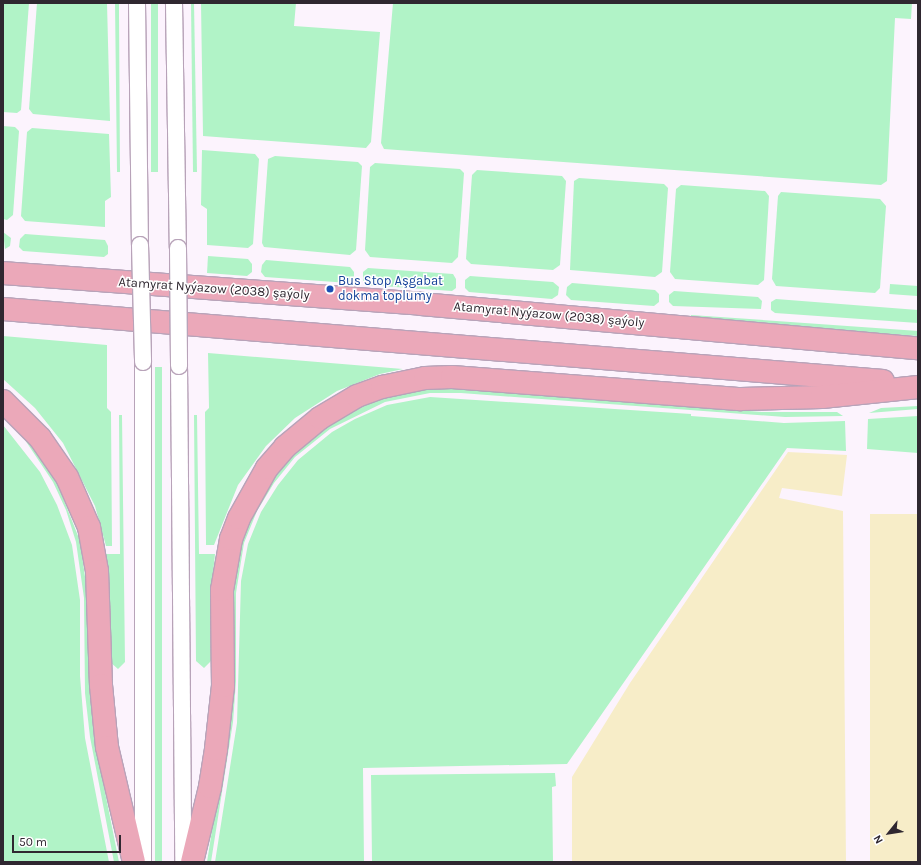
<!DOCTYPE html>
<meta charset="utf-8">
<style>
body{margin:0}
#map{position:relative;width:921px;height:865px;overflow:hidden;background:#fcf3fd;font-family:Karla,sans-serif}
div>[style]{position:absolute}
.green>*{inset:0;background:#b1f3c7;transform-origin:0 0}
.sand>*{inset:0;background:#f7edc8;transform-origin:0 0}
.roads{filter:drop-shadow(1px 0 #b8a3b9) drop-shadow(-1px 0 #b8a3b9) drop-shadow(0 1px #b8a3b9) drop-shadow(0 -1px #b8a3b9)}
.street>*{height:16px;margin:-8px;padding:0 8px;transform-origin:8px;border-radius:8px;background:#fff}
.primary>*{height:22px;margin:-11px;padding:0 11px;transform-origin:11px;border-radius:11px;background:#eba8b9}
.bridges{filter:drop-shadow(1px 0 #b8a3b9) drop-shadow(-1px 0 #b8a3b9) drop-shadow(0 1px #b8a3b9) drop-shadow(0 -1px #b8a3b9)}
.street-bridge>*{height:16px;margin:-8px;padding:0 8px;transform-origin:8px;border-radius:8px;background:#fff}
.dots>*{width:11px;height:11px;translate:-50% -50%;box-sizing:border-box;border:2px solid #fff;border-radius:50%}
span{translate:-50% -50%;white-space:nowrap;text-align:center;line-height:1.15;-webkit-text-stroke:3px #fff;paint-order:stroke}
.transit-label{font-size:13px;color:#164399}
.left{translate:0 -50%;text-align:left}
.street-label{font-size:13px;color:#2f2730}
.frame{position:absolute;inset:0;border:4px solid #2f2730;pointer-events:none}
.north{position:absolute;left:869px;top:813px;width:40px;height:40px;-webkit-text-stroke:3px #fff;paint-order:stroke;rotate:240deg;font-size:11px;font-weight:700;line-height:16px;text-align:center;color:#2f2730}
.north::after{content:'';display:block;margin:auto;width:14px;height:18px;background:#2f2730;clip-path:polygon(50% 0,100% 100%,50% 72%,0 100%)}
.scale{position:absolute;left:12px;top:835px;width:109px;height:18px;box-sizing:border-box;border:2px solid #2f2730;border-top:0;padding-left:5px;font-size:12px;line-height:14px;white-space:nowrap;color:#2f2730;-webkit-text-stroke:3px #fff;paint-order:stroke}
</style>
<div id="map">
<div class="green">
<i style="clip-path:polygon(3px 3px,29px 3px,21px 110px,17px 113px,3px 112px)"></i>
<i style="clip-path:polygon(37px 3px,107px 3px,110px 121px,33px 114px,29px 109px)"></i>
<i style="clip-path:polygon(115px 3px,119px 3px,119px 13px,120px 172px,117px 172px)"></i>
<i style="left:151px;top:3px;width:7px;height:169px"></i>
<i style="clip-path:polygon(191px 3px,194px 3px,197px 172px,193px 172px)"></i>
<i style="clip-path:polygon(201px 3px,296px 3px,294px 26px,380px 32px,371px 142px,366px 148px,203px 136px)"></i>
<i style="clip-path:polygon(393px 3px,912px 3px,911px 19px,895px 18px,887px 181px,881px 185px,384px 149px,381px 143px)"></i>
<i style="clip-path:polygon(3px 126px,15px 127px,19px 131px,13px 215px,7px 220px,3px 219px)"></i>
<i style="clip-path:polygon(32px 128px,109px 134px,111px 197px,105px 201px,105px 227px,25px 221px,21px 216px,27px 132px)"></i>
<i style="clip-path:polygon(202px 150px,255px 154px,259px 159px,253px 244px,248px 248px,207px 245px,207px 209px,201px 205px)"></i>
<i style="clip-path:polygon(275px 156px,358px 162px,362px 166px,356px 250px,350px 255px,264px 247px,262px 243px,268px 159px)"></i>
<i style="clip-path:polygon(375px 163px,460px 169px,464px 173px,458px 257px,452px 263px,370px 257px,365px 250px,370px 167px)"></i>
<i style="clip-path:polygon(477px 170px,562px 176px,566px 181px,560px 265px,553px 270px,471px 264px,466px 259px,472px 175px)"></i>
<i style="clip-path:polygon(579px 178px,664px 184px,668px 188px,662px 272px,655px 277px,570px 270px,574px 181px)"></i>
<i style="clip-path:polygon(681px 185px,765px 191px,769px 196px,764px 280px,758px 285px,675px 279px,670px 272px,676px 189px)"></i>
<i style="clip-path:polygon(781px 192px,880px 199px,886px 206px,880px 288px,875px 293px,776px 286px,772px 279px,778px 196px)"></i>
<i style="clip-path:polygon(3px 232px,11px 238px,10px 246px,5px 249px)"></i>
<i style="clip-path:polygon(25px 234px,105px 240px,108px 246px,108px 254px,104px 257px,23px 251px,19px 247px,20px 239px)"></i>
<i style="clip-path:polygon(208px 256px,248px 259px,252px 264px,252px 272px,247px 276px,207px 273px)"></i>
<i style="clip-path:polygon(266px 260px,350px 267px,354px 272px,354px 279px,349px 283px,265px 277px,261px 272px,262px 265px)"></i>
<i style="clip-path:polygon(368px 268px,453px 274px,456px 279px,456px 288px,452px 291px,367px 285px,363px 281px,363px 272px)"></i>
<i style="clip-path:polygon(470px 276px,553px 282px,559px 287px,558px 295px,552px 299px,469px 292px,465px 288px,465px 280px)"></i>
<i style="clip-path:polygon(572px 283px,655px 290px,659px 294px,659px 302px,654px 306px,571px 300px,566px 295px,567px 287px)"></i>
<i style="left:890px;top:284px;width:28px;height:10px;rotate:4deg"></i>
<i style="clip-path:polygon(674px 291px,758px 297px,762px 301px,761px 309px,673px 306px,669px 302px,669px 295px)"></i>
<i style="clip-path:polygon(776px 299px,918px 310px,918px 323px,775px 313px,771px 310px,771px 302px)"></i>
<i style="left:691px;top:315px;width:228px;height:5px;rotate:4deg"></i>
<i style="clip-path:polygon(3px 336px,107px 345px,107px 408px,111px 412px,112px 546px,106px 546px,95px 506px,63px 443px,35px 408px,3px 379px)"></i>
<i style="clip-path:polygon(208px 353px,403px 369px,380px 374px,337px 391px,295px 418px,266px 446px,238px 485px,214px 545px,206px 545px,205px 412px,209px 408px)"></i>
<i style="left:155px;top:367px;width:7px;height:495px"></i>
<i style="clip-path:polygon(446px 388px,762px 412px,837px 412px,843px 416px,785px 417px,461px 393px,430px 393px,385px 402px,330px 429px,295px 457px,274px 483px,257px 511px,244px 543px,236px 593px,236px 681px,233px 722px,211px 862px,207px 862px,219px 786px,232px 593px,235px 562px,248px 523px,262px 494px,281px 467px,328px 425px,351px 411px,384px 398px,416px 390px)"></i>
<i style="clip-path:polygon(430px 397px,691px 414px,691px 416px,784px 423px,845px 421px,846px 451px,787px 448px,567px 764px,363px 768px,364px 862px,215px 862px,237px 723px,241px 581px,248px 544px,261px 512px,278px 485px,298px 460px,332px 432px,355px 419px,387px 405px)"></i>
<i style="clip-path:polygon(918px 406px,918px 409px,869px 413px,881px 408px)"></i>
<i style="clip-path:polygon(3px 411px,23px 431px,56px 480px,80px 541px,88px 598px,90px 693px,94px 737px,119px 862px,114px 862px,90px 737px,85px 693px,84px 598px,76px 542px,66px 510px,53px 482px,25px 440px,3px 417px)"></i>
<i style="clip-path:polygon(119px 415px,122px 415px,125px 662px,118px 669px,110px 662px,109px 588px,104px 554px,120px 554px)"></i>
<i style="clip-path:polygon(194px 415px,197px 415px,199px 554px,215px 554px,210px 604px,211px 661px,204px 668px,196px 661px)"></i>
<i style="clip-path:polygon(918px 416px,918px 453px,867px 449px,868px 419px)"></i>
<i style="clip-path:polygon(3px 425px,40px 472px,57px 505px,72px 545px,80px 600px,80px 676px,85px 738px,109px 862px,3px 862px)"></i>
<i style="clip-path:polygon(555px 773px,556px 786px,552px 787px,553px 862px,372px 862px,371px 775px)"></i>
</div>
<div class="sand">
<i style="clip-path:polygon(788px 452px,847px 455px,842px 496px,782px 488px,779px 498px,843px 511px,846px 862px,572px 862px,572px 777px,630px 683px)"></i>
<i style="left:918px;top:514px;width:348px;height:48px;rotate:90deg"></i>
</div>
<div class="roads">
<div class="street">
<i style="left:137px;top:3px;width:242px;rotate:89.3deg"></i>
<i style="left:174px;top:3px;width:245px;rotate:89.1deg"></i>
<i style="left:143px;top:362px;width:500px;rotate:90deg"></i>
<i style="left:179px;top:366px;width:496px;rotate:89.5deg"></i>
</div>
<div class="primary">
<i style="left:3px;top:273px;width:419px;rotate:4.2deg"></i>
<i style="left:421px;top:304px;width:499px;rotate:5.1deg"></i>
<i style="left:3px;top:309px;width:883px;rotate:4.68deg"></i>
<i style="left:3px;top:401px;width:52px;rotate:45deg"></i>
<i style="left:40px;top:438px;width:47px;rotate:55.3deg"></i>
<i style="left:67px;top:477px;width:55px;rotate:66.3deg"></i>
<i style="left:89px;top:527px;width:45px;rotate:79.7deg"></i>
<i style="left:97px;top:571px;width:114px;rotate:88deg"></i>
<i style="left:101px;top:685px;width:62px;rotate:84.5deg"></i>
<i style="left:107px;top:747px;width:118px;rotate:76.8deg"></i>
<i style="left:192px;top:862px;width:77px;rotate:-76.5deg"></i>
<i style="left:210px;top:787px;width:38px;rotate:-81deg"></i>
<i style="left:216px;top:749px;width:63px;rotate:-83.7deg"></i>
<i style="left:223px;top:686px;width:96px;rotate:-90.6deg"></i>
<i style="left:222px;top:590px;width:52px;rotate:-80deg"></i>
<i style="left:231px;top:539px;width:22px;rotate:-69deg"></i>
<i style="left:239px;top:518px;width:57px;rotate:-60.8deg"></i>
<i style="left:267px;top:468px;width:28px;rotate:-49deg"></i>
<i style="left:285px;top:447px;width:45px;rotate:-39.6deg"></i>
<i style="left:320px;top:418px;width:43px;rotate:-30.7deg"></i>
<i style="left:357px;top:396px;width:27px;rotate:-20deg"></i>
<i style="left:382px;top:387px;width:44px;rotate:-11.8deg"></i>
<i style="left:425px;top:378px;width:27px;rotate:-2deg"></i>
<i style="left:452px;top:377px;width:290px;rotate:4.4deg"></i>
<i style="left:741px;top:399px;width:81px;rotate:-1.4deg"></i>
<i style="left:822px;top:397px;width:97px;rotate:-5.9deg"></i>
</div>
</div>
<div class="bridges">
<div class="street-bridge">
<i style="left:140px;top:245px;width:117px;rotate:88.5deg"></i>
<i style="left:178px;top:248px;width:118px;rotate:89.5deg"></i>
</div>
</div>
<div class="dots">
<i style="left:330px;top:289px;background:#1a4fb4"></i>
</div>
<div class="transit-label">
<span class="left" style="left:338px;top:289px">Bus Stop Aşgabat<br>dokma toplumy</span>
</div>
<div class="street-label">
<span style="left:214px;top:289px;rotate:4deg">Atamyrat Nyýazow (2038) şaýoly</span>
<span style="left:549px;top:315px;rotate:5deg">Atamyrat Nyýazow (2038) şaýoly</span>
</div>
<div class="frame"></div>
<div class="north">N</div>
<div class="scale">50 m</div>
</div>
